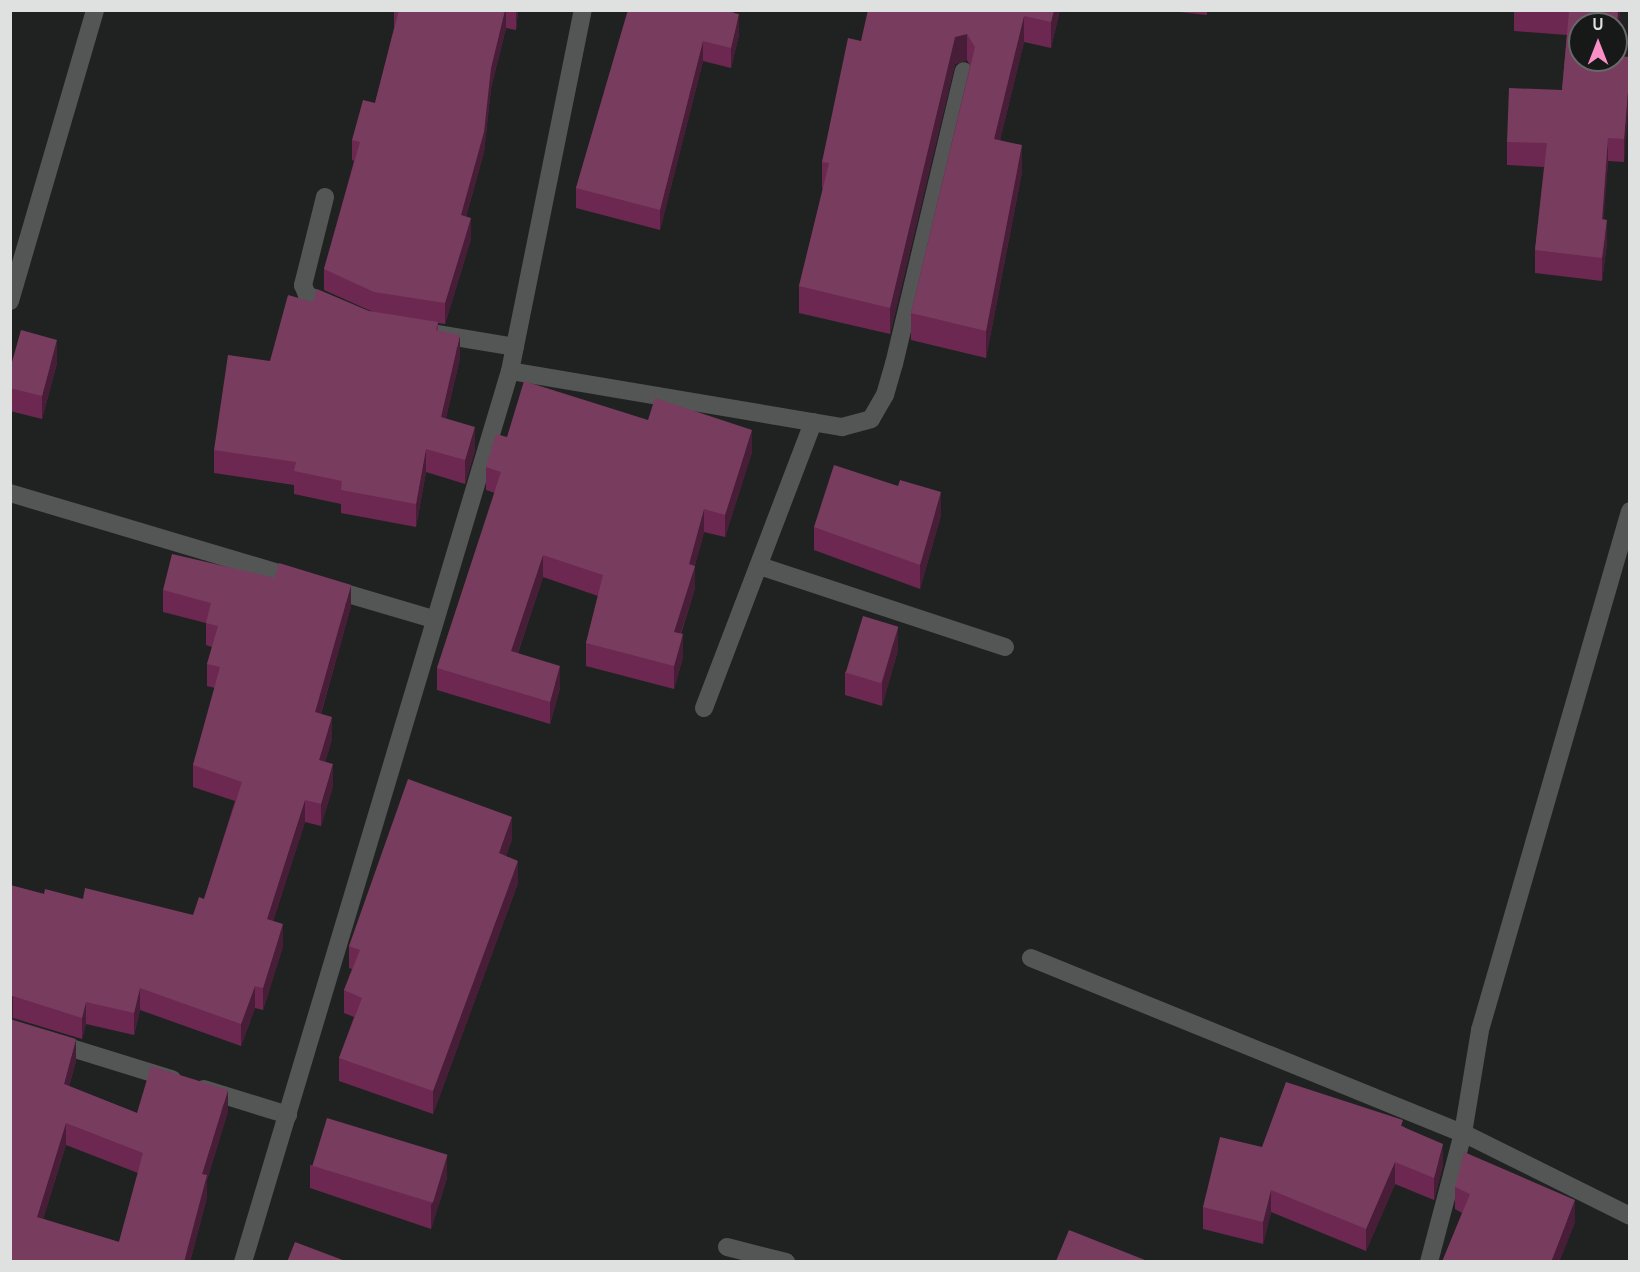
<!DOCTYPE html>
<style>
body{margin:0}
#map{position:relative;width:1640px;height:1272px;overflow:hidden;background:#1f2221;font-family:Overpass,sans-serif}
div>[style]{position:absolute}
.minor>*{height:18px;margin:-9px;padding:0 9px;transform-origin:9px;border-radius:9px;background:#535655}
.wall>*{inset:0;background:#6c2850}
.shaded-wall>*{inset:0;background:#481d37;transform-origin:0 0}
.building>*{inset:0;background:#783c5f;transform-origin:0 0}
span{translate:-50% -50%;white-space:nowrap;text-align:center;line-height:1.15;-webkit-text-stroke:6px #161918;paint-order:stroke}
.frame{position:absolute;inset:0;border:12px solid #dfe1e0;pointer-events:none}
.north{position:absolute;left:1568px;top:12px;width:60px;height:60px;box-sizing:border-box;background:#161918;border:2px solid #666968;border-radius:50%;rotate:0deg;font-size:16px;font-weight:700;line-height:24px;text-align:center;color:#dfe1e0}
.north::after{content:'';display:block;margin:auto;width:21px;height:27px;background:#fa8fc7;clip-path:polygon(50% 0,100% 100%,50% 72%,0 100%)}
</style>
<div id="map">
<div class="minor">
<i style="left:325px;top:197px;width:91px;rotate:104deg"></i>
<i style="left:303px;top:285px;width:11px;rotate:68deg"></i>
<i style="left:307px;top:295px;width:30px;rotate:23deg"></i>
<i style="left:10px;top:301px;width:303px;rotate:-73.7deg"></i>
<i style="left:437px;top:334px;width:79px;rotate:9.5deg"></i>
<i style="left:510px;top:371px;width:337px;rotate:9.6deg"></i>
<i style="left:842px;top:427px;width:30px;rotate:-15deg"></i>
<i style="left:871px;top:419px;width:28px;rotate:-60deg"></i>
<i style="left:885px;top:395px;width:32px;rotate:-74deg"></i>
<i style="left:894px;top:364px;width:301px;rotate:-76.6deg"></i>
<i style="left:10px;top:493px;width:302px;rotate:16.6deg"></i>
<i style="left:760px;top:566px;width:258px;rotate:18.3deg"></i>
<i style="left:328px;top:588px;width:109px;rotate:16.4deg"></i>
<i style="left:704px;top:708px;width:306px;rotate:-69.1deg"></i>
<i style="left:1031px;top:958px;width:466px;rotate:22.1deg"></i>
<i style="left:1463px;top:1133px;width:186px;rotate:26.4deg"></i>
<i style="left:10px;top:1029px;width:170px;rotate:17.2deg"></i>
<i style="left:204px;top:1089px;width:88px;rotate:17.2deg"></i>
<i style="left:727px;top:1247px;width:61px;rotate:14.3deg"></i>
<i style="left:243px;top:1262px;width:930px;rotate:-73.32deg"></i>
<i style="left:510px;top:371px;width:368px;rotate:-78.6deg"></i>
<i style="left:1429px;top:1262px;width:133px;rotate:-75.2deg"></i>
<i style="left:1463px;top:1133px;width:104px;rotate:-80.6deg"></i>
<i style="left:1480px;top:1030px;width:540px;rotate:-73.88deg"></i>
</div>
<div class="wall">
<i style="clip-path:polygon(394px 10px,518px 10px,516px 30px,506px 28px,491px 88px,484px 152px,466px 217px,471px 239px,445px 324px,438px 323px,438px 331px,460px 358px,446px 418px,475px 450px,465px 484px,426px 472px,416px 527px,341px 513px,341px 504px,294px 494px,294px 485px,214px 473px,214px 450px,270px 361px,313px 302px,373px 312px,324px 290px,324px 269px,354px 161px,352px 160px,352px 140px,375px 103px,394px 28px)"></i>
<i style="clip-path:polygon(628px 10px,734px 10px,734px 13px,739px 35px,731px 68px,703px 61px,660px 230px,576px 208px,576px 188px)"></i>
<i style="clip-path:polygon(1060px 10px,1051px 48px,1024px 42px,1000px 140px,1022px 172px,986px 358px,911px 340px,911px 313px,970px 66px,967px 60px,955px 64px,890px 334px,799px 313px,799px 286px,823px 189px,822px 188px,822px 162px,861px 41px)"></i>
<i style="clip-path:polygon(1161px 10px,1207px 10px,1207px 15px)"></i>
<i style="clip-path:polygon(1514px 10px,1620px 10px,1616px 56px,1629px 57px,1624px 162px,1608px 161px,1603px 219px,1607px 243px,1602px 281px,1535px 273px,1535px 250px,1544px 167px,1507px 165px,1507px 142px,1562px 90px,1567px 35px,1514px 31px)"></i>
<i style="clip-path:polygon(57px 363px,42px 419px,10px 411px,10px 369px)"></i>
<i style="clip-path:polygon(507px 437px,752px 452px,725px 537px,704px 532px,695px 565px,695px 588px,681px 634px,683px 657px,674px 689px,586px 666px,586px 643px,598px 596px,543px 577px,518px 653px,560px 688px,550px 724px,437px 690px,437px 668px,495px 493px,486px 490px,486px 467px)"></i>
<i style="clip-path:polygon(898px 486px,941px 515px,920px 589px,814px 550px,814px 527px)"></i>
<i style="clip-path:polygon(evenodd,163px 590px,351px 606px,321px 714px,332px 739px,325px 762px,333px 786px,321px 826px,305px 822px,273px 921px,283px 946px,263px 1010px,255px 1008px,241px 1046px,140px 1010px,134px 1035px,86px 1024px,82px 1039px,13px 1018px,11px 1019px,76px 1061px,69px 1086px,137px 1113px,228px 1111px,207px 1180px,207px 1197px,190px 1262px,10px 1262px,10px 885px,44px 894px,193px 915px,204px 899px,235px 801px,193px 787px,193px 765px,215px 688px,207px 686px,207px 664px,212px 647px,206px 645px,206px 623px,163px 612px,163px 590px,66px 1145px,138px 1173px,119px 1242px,43px 1219px,66px 1145px)"></i>
<i style="clip-path:polygon(898px 650px,882px 706px,845px 695px,845px 672px)"></i>
<i style="clip-path:polygon(512px 839px,506px 856px,518px 883px,433px 1114px,339px 1081px,339px 1058px,354px 1017px,344px 1013px,344px 990px,352px 969px,349px 968px,349px 946px)"></i>
<i style="clip-path:polygon(1403px 1126px,1443px 1165px,1434px 1200px,1395px 1184px,1366px 1251px,1271px 1212px,1263px 1244px,1203px 1229px,1203px 1207px,1262px 1147px)"></i>
<i style="clip-path:polygon(310px 1165px,447px 1178px,431px 1229px,310px 1188px)"></i>
<i style="clip-path:polygon(1455px 1187px,1575px 1222px,1559px 1262px,1442px 1262px,1462px 1213px,1455px 1209px)"></i>
</div>
<div class="shaded-wall">
<i style="clip-path:polygon(505px 10px,506px 10px,506px 28px,491px 88px,484px 152px,461px 235px,461px 215px,491px 68px)"></i>
<i style="clip-path:polygon(516px 10px,518px 10px,516px 30px)"></i>
<i style="clip-path:polygon(1054px 10px,1060px 10px,1051px 48px,1051px 22px)"></i>
<i style="clip-path:polygon(1618px 10px,1620px 10px,1616px 59px,1616px 36px)"></i>
<i style="clip-path:polygon(739px 14px,739px 35px,731px 68px,731px 48px)"></i>
<i style="clip-path:polygon(1024px 16px,1024px 42px,994px 165px,994px 139px)"></i>
<i style="clip-path:polygon(967px 34px,967px 60px,955px 64px,890px 334px,890px 308px,955px 37px)"></i>
<i style="clip-path:polygon(703px 41px,703px 61px,660px 230px,660px 210px)"></i>
<i style="clip-path:polygon(1629px 79px,1629px 102px,1624px 162px,1624px 139px)"></i>
<i style="clip-path:polygon(1608px 138px,1608px 161px,1602px 242px,1602px 219px)"></i>
<i style="clip-path:polygon(1022px 145px,1022px 172px,986px 358px,986px 331px)"></i>
<i style="clip-path:polygon(471px 218px,471px 239px,445px 324px,445px 303px)"></i>
<i style="clip-path:polygon(1607px 220px,1607px 243px,1602px 281px,1602px 258px)"></i>
<i style="clip-path:polygon(460px 335px,460px 358px,441px 440px,441px 417px)"></i>
<i style="clip-path:polygon(57px 340px,57px 363px,42px 419px,42px 396px)"></i>
<i style="clip-path:polygon(475px 427px,475px 450px,465px 484px,465px 460px)"></i>
<i style="clip-path:polygon(752px 430px,752px 452px,725px 537px,725px 515px)"></i>
<i style="clip-path:polygon(426px 449px,426px 472px,416px 527px,416px 504px)"></i>
<i style="clip-path:polygon(941px 492px,941px 515px,920px 589px,920px 565px)"></i>
<i style="clip-path:polygon(704px 509px,704px 532px,691px 580px,695px 566px,695px 588px,674px 654px,674px 632px,689px 564px)"></i>
<i style="clip-path:polygon(543px 555px,543px 577px,511px 673px,511px 651px)"></i>
<i style="clip-path:polygon(351px 585px,351px 606px,315px 734px,315px 712px)"></i>
<i style="clip-path:polygon(898px 627px,898px 650px,882px 706px,882px 683px)"></i>
<i style="clip-path:polygon(683px 634px,683px 657px,674px 689px,674px 666px)"></i>
<i style="clip-path:polygon(560px 666px,560px 688px,550px 724px,550px 702px)"></i>
<i style="clip-path:polygon(332px 717px,332px 739px,319px 782px,319px 760px)"></i>
<i style="clip-path:polygon(333px 764px,333px 786px,321px 826px,321px 804px)"></i>
<i style="clip-path:polygon(305px 800px,305px 822px,267px 941px,267px 919px)"></i>
<i style="clip-path:polygon(512px 817px,512px 839px,499px 876px,499px 853px)"></i>
<i style="clip-path:polygon(518px 861px,518px 883px,433px 1114px,433px 1091px)"></i>
<i style="clip-path:polygon(283px 924px,283px 946px,263px 1010px,263px 988px)"></i>
<i style="clip-path:polygon(255px 986px,255px 1008px,241px 1046px,241px 1024px)"></i>
<i style="clip-path:polygon(140px 988px,140px 1010px,134px 1035px,134px 1013px)"></i>
<i style="left:13px;top:996px;width:22px;height:3px;rotate:90deg"></i>
<i style="clip-path:polygon(86px 1002px,86px 1024px,82px 1039px,82px 1018px)"></i>
<i style="clip-path:polygon(76px 1039px,76px 1061px,64px 1106px,64px 1084px)"></i>
<i style="clip-path:polygon(228px 1090px,228px 1111px,207px 1180px,207px 1197px,190px 1262px,184px 1262px,202px 1174px)"></i>
<i style="clip-path:polygon(66px 1123px,66px 1145px,37px 1239px,37px 1217px)"></i>
<i style="clip-path:polygon(1443px 1144px,1443px 1165px,1434px 1200px,1434px 1178px)"></i>
<i style="clip-path:polygon(447px 1155px,447px 1178px,431px 1229px,431px 1206px)"></i>
<i style="clip-path:polygon(1395px 1162px,1395px 1184px,1366px 1251px,1366px 1229px)"></i>
<i style="clip-path:polygon(1271px 1190px,1271px 1212px,1263px 1244px,1263px 1222px)"></i>
<i style="clip-path:polygon(1575px 1200px,1575px 1222px,1559px 1262px,1551px 1262px)"></i>
</div>
<div class="building">
<i style="clip-path:polygon(399px 10px,505px 10px,491px 68px,484px 132px,461px 215px,471px 218px,445px 303px,374px 292px,324px 269px,360px 142px,352px 140px,363px 100px,375px 103px)"></i>
<i style="clip-path:polygon(628px 10px,729px 10px,729px 12px,739px 14px,731px 48px,703px 41px,660px 210px,576px 188px)"></i>
<i style="clip-path:polygon(868px 10px,1054px 10px,1051px 22px,1024px 16px,994px 139px,1022px 145px,986px 331px,911px 313px,975px 47px,967px 34px,955px 37px,890px 308px,799px 286px,829px 163px,822px 162px,848px 38px,861px 41px)"></i>
<i style="clip-path:polygon(1550px 10px,1618px 10px,1616px 36px,1616px 24px,1580px 24px,1580px 60px,1616px 60px,1616px 56px,1629px 57px,1629px 79px,1624px 139px,1608px 138px,1602px 219px,1607px 220px,1602px 258px,1535px 250px,1547px 143px,1507px 142px,1509px 88px,1562px 90px,1569px 12px)"></i>
<i style="clip-path:polygon(317px 289px,369px 311px,438px 322px,436px 330px,460px 335px,441px 417px,475px 427px,465px 460px,426px 449px,416px 504px,341px 490px,342px 481px,294px 471px,296px 462px,214px 450px,228px 355px,270px 361px,288px 295px,313px 302px)"></i>
<i style="clip-path:polygon(21px 330px,57px 340px,42px 396px,10px 388px,10px 369px)"></i>
<i style="clip-path:polygon(524px 381px,648px 420px,655px 398px,752px 430px,725px 515px,704px 509px,689px 564px,695px 566px,674px 632px,683px 634px,674px 666px,586px 643px,603px 575px,543px 555px,511px 651px,560px 666px,550px 702px,437px 668px,501px 472px,486px 467px,496px 434px,507px 437px)"></i>
<i style="clip-path:polygon(834px 465px,898px 486px,900px 480px,941px 492px,920px 565px,814px 527px)"></i>
<i style="clip-path:polygon(172px 554px,275px 578px,279px 563px,351px 585px,315px 712px,332px 717px,319px 760px,333px 764px,321px 804px,305px 800px,267px 919px,283px 924px,263px 988px,255px 986px,241px 1024px,140px 988px,134px 1013px,86px 1002px,82px 1018px,13px 996px,10px 997px,10px 885px,44px 894px,45px 889px,83px 899px,85px 888px,193px 915px,199px 897px,204px 899px,242px 782px,193px 765px,220px 667px,207px 664px,218px 626px,206px 623px,211px 603px,163px 590px)"></i>
<i style="left:863px;top:616px;width:37px;height:59px;rotate:17deg"></i>
<i style="clip-path:polygon(408px 779px,512px 817px,499px 853px,518px 861px,433px 1091px,339px 1058px,362px 998px,344px 990px,360px 950px,349px 946px)"></i>
<i style="clip-path:polygon(evenodd,10px 1019px,76px 1039px,64px 1084px,137px 1113px,151px 1066px,228px 1090px,202px 1174px,207px 1175px,184px 1262px,20px 1262px,10px 1259px,10px 1019px,66px 1123px,143px 1153px,119px 1242px,37px 1217px,66px 1123px)"></i>
<i style="clip-path:polygon(1286px 1082px,1403px 1120px,1401px 1126px,1443px 1144px,1434px 1178px,1395px 1162px,1366px 1229px,1271px 1190px,1263px 1222px,1203px 1207px,1220px 1137px,1262px 1147px)"></i>
<i style="left:327px;top:1118px;width:126px;height:50px;rotate:17deg"></i>
<i style="clip-path:polygon(1464px 1152px,1575px 1200px,1551px 1262px,1442px 1262px,1470px 1194px,1455px 1187px)"></i>
<i style="clip-path:polygon(1069px 1230px,1150px 1262px,1057px 1262px,1056px 1261px)"></i>
<i style="clip-path:polygon(295px 1242px,348px 1262px,287px 1262px)"></i>
</div>
<div class="frame"></div>
<div class="north">U</div>
</div>
